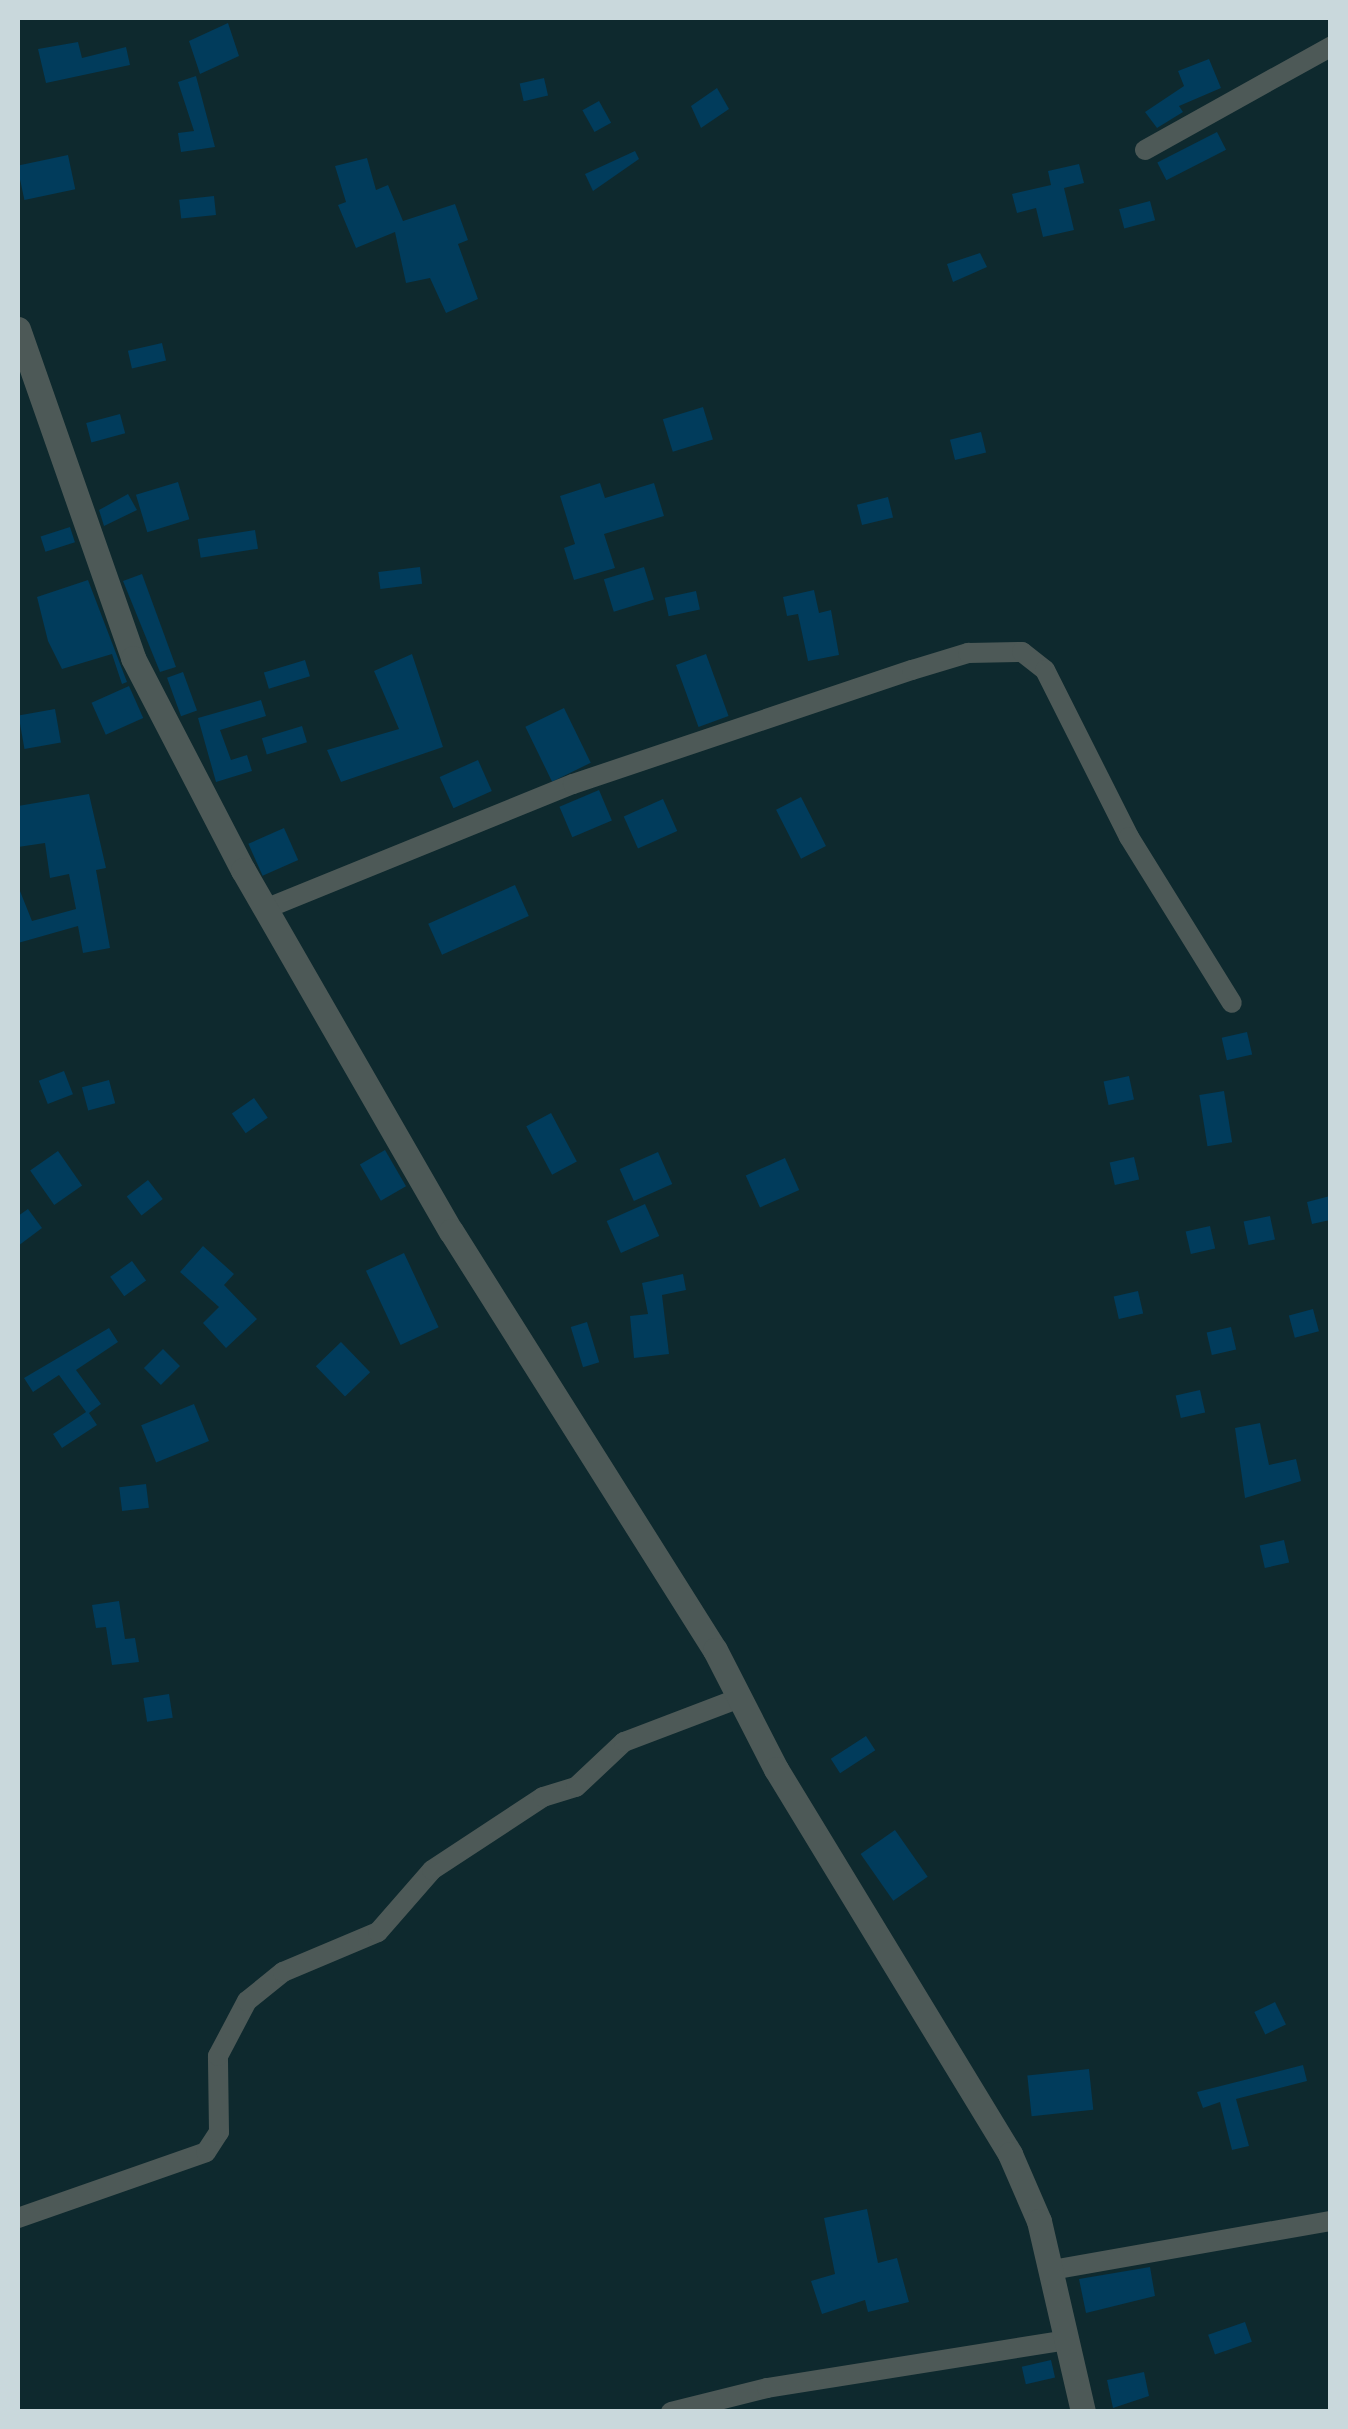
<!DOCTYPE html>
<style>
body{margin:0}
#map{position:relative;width:1348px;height:2429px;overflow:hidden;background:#0e292e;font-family:"Source Serif 4",serif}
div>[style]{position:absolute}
.building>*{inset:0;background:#013c5c;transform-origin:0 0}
.minor>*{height:20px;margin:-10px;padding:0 10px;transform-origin:10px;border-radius:10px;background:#4d5957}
.tertiary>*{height:25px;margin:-12.5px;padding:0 12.5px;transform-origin:12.5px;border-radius:12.5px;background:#4d5957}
span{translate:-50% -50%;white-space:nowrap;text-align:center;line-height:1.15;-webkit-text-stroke:8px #0e292e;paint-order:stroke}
.frame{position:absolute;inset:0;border:20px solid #c9d8dc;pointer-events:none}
</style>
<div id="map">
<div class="building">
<i style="clip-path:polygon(228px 23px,239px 56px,200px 74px,189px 41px)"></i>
<i style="clip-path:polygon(78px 42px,82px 58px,126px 47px,130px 65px,46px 83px,38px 49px)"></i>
<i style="clip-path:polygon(1209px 59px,1221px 88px,1179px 106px,1183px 112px,1157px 128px,1145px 112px,1184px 86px,1178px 71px)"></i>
<i style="clip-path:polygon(196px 76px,215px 147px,181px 152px,178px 133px,194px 131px,178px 82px)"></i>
<i style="left:544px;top:78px;width:18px;height:25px;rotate:77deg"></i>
<i style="clip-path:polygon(717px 88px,729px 109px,701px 128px,691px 106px)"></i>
<i style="left:599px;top:101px;width:25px;height:19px;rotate:61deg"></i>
<i style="left:1217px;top:132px;width:20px;height:67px;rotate:63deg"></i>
<i style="clip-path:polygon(635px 151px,639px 159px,593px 191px,585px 174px)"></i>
<i style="left:68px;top:155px;width:35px;height:52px;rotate:78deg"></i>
<i style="clip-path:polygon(367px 158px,376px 190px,388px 185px,403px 221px,455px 204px,468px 240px,458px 244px,478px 299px,446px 313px,430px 278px,406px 283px,395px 232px,356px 248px,338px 205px,346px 202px,335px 166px)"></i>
<i style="clip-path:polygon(1079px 164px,1084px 183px,1064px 188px,1074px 230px,1043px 237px,1036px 208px,1017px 213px,1012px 194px,1051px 185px,1048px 171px)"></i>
<i style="left:214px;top:196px;width:19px;height:35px;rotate:84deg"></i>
<i style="left:1150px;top:201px;width:20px;height:32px;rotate:75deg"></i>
<i style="clip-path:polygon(980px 253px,987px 267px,953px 282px,947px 264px)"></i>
<i style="left:162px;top:343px;width:18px;height:35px;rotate:77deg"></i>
<i style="left:703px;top:407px;width:34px;height:42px;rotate:73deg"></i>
<i style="left:120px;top:414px;width:20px;height:35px;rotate:75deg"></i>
<i style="left:981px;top:432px;width:21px;height:32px;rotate:76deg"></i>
<i style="left:178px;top:482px;width:39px;height:44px;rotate:73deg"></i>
<i style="clip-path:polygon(600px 483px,605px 498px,654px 483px,664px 516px,604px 534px,615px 568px,574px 580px,564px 548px,575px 544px,560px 496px)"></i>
<i style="clip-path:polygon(128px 494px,137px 510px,104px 526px,99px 510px)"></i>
<i style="left:888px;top:497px;width:21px;height:32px;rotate:76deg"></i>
<i style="left:70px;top:527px;width:16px;height:31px;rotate:72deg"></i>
<i style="left:255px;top:530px;width:19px;height:58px;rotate:81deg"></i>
<i style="left:420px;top:567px;width:17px;height:42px;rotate:83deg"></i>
<i style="left:644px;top:567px;width:34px;height:42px;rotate:73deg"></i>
<i style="clip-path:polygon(142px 574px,176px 667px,160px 672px,123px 581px)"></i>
<i style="clip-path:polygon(88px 580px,127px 682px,122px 684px,112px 654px,62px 669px,48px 641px,37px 597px)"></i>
<i style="clip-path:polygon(814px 590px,819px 613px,831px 610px,839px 655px,808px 661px,798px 614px,787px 616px,783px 597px)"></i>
<i style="left:696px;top:591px;width:19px;height:32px;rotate:78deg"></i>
<i style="clip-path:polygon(412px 654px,443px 747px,341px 782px,327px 750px,399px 729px,374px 671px)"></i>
<i style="left:706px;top:654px;width:66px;height:32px;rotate:70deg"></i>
<i style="left:305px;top:660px;width:17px;height:43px;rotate:73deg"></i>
<i style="left:183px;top:672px;width:41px;height:17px;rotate:70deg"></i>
<i style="left:129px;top:686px;width:35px;height:41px;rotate:66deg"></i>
<i style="clip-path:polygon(261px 700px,266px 716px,220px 730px,231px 760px,247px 755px,252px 771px,216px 782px,198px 718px)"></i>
<i style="left:564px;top:708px;width:61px;height:43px;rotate:64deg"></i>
<i style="left:55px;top:709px;width:34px;height:37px;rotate:80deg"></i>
<i style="left:302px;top:726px;width:17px;height:42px;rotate:73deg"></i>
<i style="left:478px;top:760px;width:34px;height:42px;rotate:66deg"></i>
<i style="left:599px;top:790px;width:33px;height:43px;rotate:67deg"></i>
<i style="clip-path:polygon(89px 794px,106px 868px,96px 870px,110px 948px,83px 953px,78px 926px,18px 943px,18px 886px,32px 921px,76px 909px,69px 874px,50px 878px,45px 843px,18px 847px,18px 806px)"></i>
<i style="left:801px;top:797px;width:55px;height:28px;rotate:63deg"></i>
<i style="left:663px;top:799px;width:35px;height:43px;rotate:66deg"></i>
<i style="left:284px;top:828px;width:35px;height:39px;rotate:66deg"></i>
<i style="left:515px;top:885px;width:34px;height:95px;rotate:66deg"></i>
<i style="left:1247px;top:1032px;width:23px;height:26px;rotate:77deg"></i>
<i style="left:64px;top:1071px;width:25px;height:27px;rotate:69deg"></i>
<i style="left:1129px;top:1076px;width:24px;height:26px;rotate:78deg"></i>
<i style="left:109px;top:1080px;width:24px;height:28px;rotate:75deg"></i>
<i style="left:1224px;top:1091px;width:52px;height:25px;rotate:81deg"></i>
<i style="left:254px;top:1098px;width:24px;height:27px;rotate:55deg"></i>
<i style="left:551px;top:1113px;width:55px;height:28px;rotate:62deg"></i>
<i style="left:385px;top:1150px;width:42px;height:29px;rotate:60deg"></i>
<i style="left:58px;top:1151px;width:42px;height:34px;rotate:55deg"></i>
<i style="left:658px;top:1152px;width:35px;height:42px;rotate:66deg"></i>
<i style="left:1134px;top:1157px;width:23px;height:25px;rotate:77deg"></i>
<i style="left:785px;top:1158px;width:35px;height:43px;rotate:66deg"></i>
<i style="left:148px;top:1180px;width:24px;height:27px;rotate:52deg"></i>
<i style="clip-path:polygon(1330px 1196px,1330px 1220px,1312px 1224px,1307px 1202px)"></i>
<i style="left:645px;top:1204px;width:35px;height:42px;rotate:66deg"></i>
<i style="clip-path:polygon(28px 1209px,42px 1228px,18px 1246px,18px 1216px)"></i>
<i style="left:1270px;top:1216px;width:24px;height:27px;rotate:78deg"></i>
<i style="left:1210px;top:1226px;width:23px;height:25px;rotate:77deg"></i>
<i style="clip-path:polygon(203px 1246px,234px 1274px,224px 1285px,257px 1319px,226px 1348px,203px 1323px,219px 1307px,180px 1272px)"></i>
<i style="left:404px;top:1253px;width:82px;height:42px;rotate:65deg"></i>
<i style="left:132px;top:1261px;width:24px;height:27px;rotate:54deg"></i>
<i style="clip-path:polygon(683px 1274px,686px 1290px,662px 1295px,669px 1354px,634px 1358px,630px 1316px,648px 1314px,642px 1283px)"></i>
<i style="left:1138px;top:1291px;width:23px;height:25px;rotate:77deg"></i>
<i style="left:1313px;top:1309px;width:23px;height:25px;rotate:75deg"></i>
<i style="left:587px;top:1322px;width:42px;height:17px;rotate:73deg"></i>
<i style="left:1231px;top:1327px;width:23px;height:25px;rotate:77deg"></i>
<i style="clip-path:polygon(109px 1328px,118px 1342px,76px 1370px,101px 1404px,89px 1413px,97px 1425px,62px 1448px,53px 1434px,86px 1412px,59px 1375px,33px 1392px,24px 1378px)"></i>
<i style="left:341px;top:1342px;width:42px;height:35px;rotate:46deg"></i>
<i style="left:163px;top:1349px;width:24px;height:27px;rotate:45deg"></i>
<i style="left:1200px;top:1390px;width:23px;height:25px;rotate:77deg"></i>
<i style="left:194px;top:1404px;width:40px;height:57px;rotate:68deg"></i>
<i style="clip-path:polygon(1260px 1423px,1269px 1465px,1296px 1459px,1301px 1481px,1245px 1498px,1235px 1428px)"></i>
<i style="left:146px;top:1484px;width:24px;height:27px;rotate:83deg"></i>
<i style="left:1284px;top:1540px;width:23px;height:25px;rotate:77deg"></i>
<i style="clip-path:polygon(119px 1601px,125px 1639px,135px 1638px,139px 1662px,112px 1665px,106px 1627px,96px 1628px,92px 1605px)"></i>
<i style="left:169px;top:1694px;width:24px;height:26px;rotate:81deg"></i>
<i style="left:866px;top:1736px;width:17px;height:42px;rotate:57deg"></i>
<i style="left:895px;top:1830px;width:57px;height:42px;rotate:55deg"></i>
<i style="left:1275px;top:2002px;width:25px;height:23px;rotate:64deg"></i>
<i style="clip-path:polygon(1303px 2065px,1307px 2081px,1236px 2099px,1249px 2146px,1232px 2150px,1220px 2102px,1203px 2108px,1197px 2092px)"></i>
<i style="left:1089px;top:2069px;width:41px;height:62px;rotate:84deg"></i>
<i style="clip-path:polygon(867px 2209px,878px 2263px,897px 2258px,909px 2302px,868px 2312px,865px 2300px,822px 2314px,811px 2281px,835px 2274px,824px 2218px)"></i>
<i style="clip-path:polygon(1150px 2267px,1155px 2296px,1086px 2313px,1079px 2279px)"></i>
<i style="left:1245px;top:2322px;width:21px;height:39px;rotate:71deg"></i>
<i style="left:1051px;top:2360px;width:18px;height:30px;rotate:77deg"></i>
<i style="clip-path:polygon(1144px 2372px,1149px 2396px,1113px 2408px,1107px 2380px)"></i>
</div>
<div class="minor">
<i style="left:1145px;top:150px;width:212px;rotate:-29.1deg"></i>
<i style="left:265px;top:909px;width:332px;rotate:-22.1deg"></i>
<i style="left:573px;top:784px;width:358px;rotate:-18.6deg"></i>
<i style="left:912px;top:670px;width:59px;rotate:-16.9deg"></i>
<i style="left:968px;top:653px;width:54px;rotate:-1.1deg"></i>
<i style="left:1022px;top:652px;width:29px;rotate:38deg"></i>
<i style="left:1045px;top:670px;width:187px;rotate:63.3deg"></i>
<i style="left:1129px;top:837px;width:195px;rotate:58.2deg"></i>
<i style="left:18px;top:2218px;width:199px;rotate:-19.3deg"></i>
<i style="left:206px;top:2152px;width:24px;rotate:-57deg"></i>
<i style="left:219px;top:2132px;width:76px;rotate:-90.8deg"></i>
<i style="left:218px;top:2056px;width:62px;rotate:-62.2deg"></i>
<i style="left:247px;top:2001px;width:46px;rotate:-38.9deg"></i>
<i style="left:283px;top:1972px;width:103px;rotate:-22.8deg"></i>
<i style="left:378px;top:1932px;width:82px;rotate:-48.9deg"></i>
<i style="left:432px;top:1870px;width:133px;rotate:-33.3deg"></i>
<i style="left:543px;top:1797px;width:34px;rotate:-17deg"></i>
<i style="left:576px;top:1787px;width:66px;rotate:-43.2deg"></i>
<i style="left:624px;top:1742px;width:124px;rotate:-20.8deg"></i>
<i style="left:1052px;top:2270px;width:282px;rotate:-10deg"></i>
<i style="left:671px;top:2412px;width:99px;rotate:-14deg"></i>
<i style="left:767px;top:2388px;width:305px;rotate:-9.1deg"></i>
</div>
<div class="tertiary">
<i style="left:18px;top:329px;width:349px;rotate:70.7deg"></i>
<i style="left:133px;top:658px;width:239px;rotate:62.6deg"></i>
<i style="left:243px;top:870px;width:417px;rotate:60.1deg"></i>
<i style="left:451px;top:1231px;width:495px;rotate:57.8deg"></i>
<i style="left:715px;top:1650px;width:134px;rotate:62.9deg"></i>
<i style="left:776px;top:1769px;width:451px;rotate:58.7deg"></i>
<i style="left:1010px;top:2154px;width:73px;rotate:66.6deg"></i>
<i style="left:1039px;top:2221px;width:196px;rotate:77deg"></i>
</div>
<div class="frame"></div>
</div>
